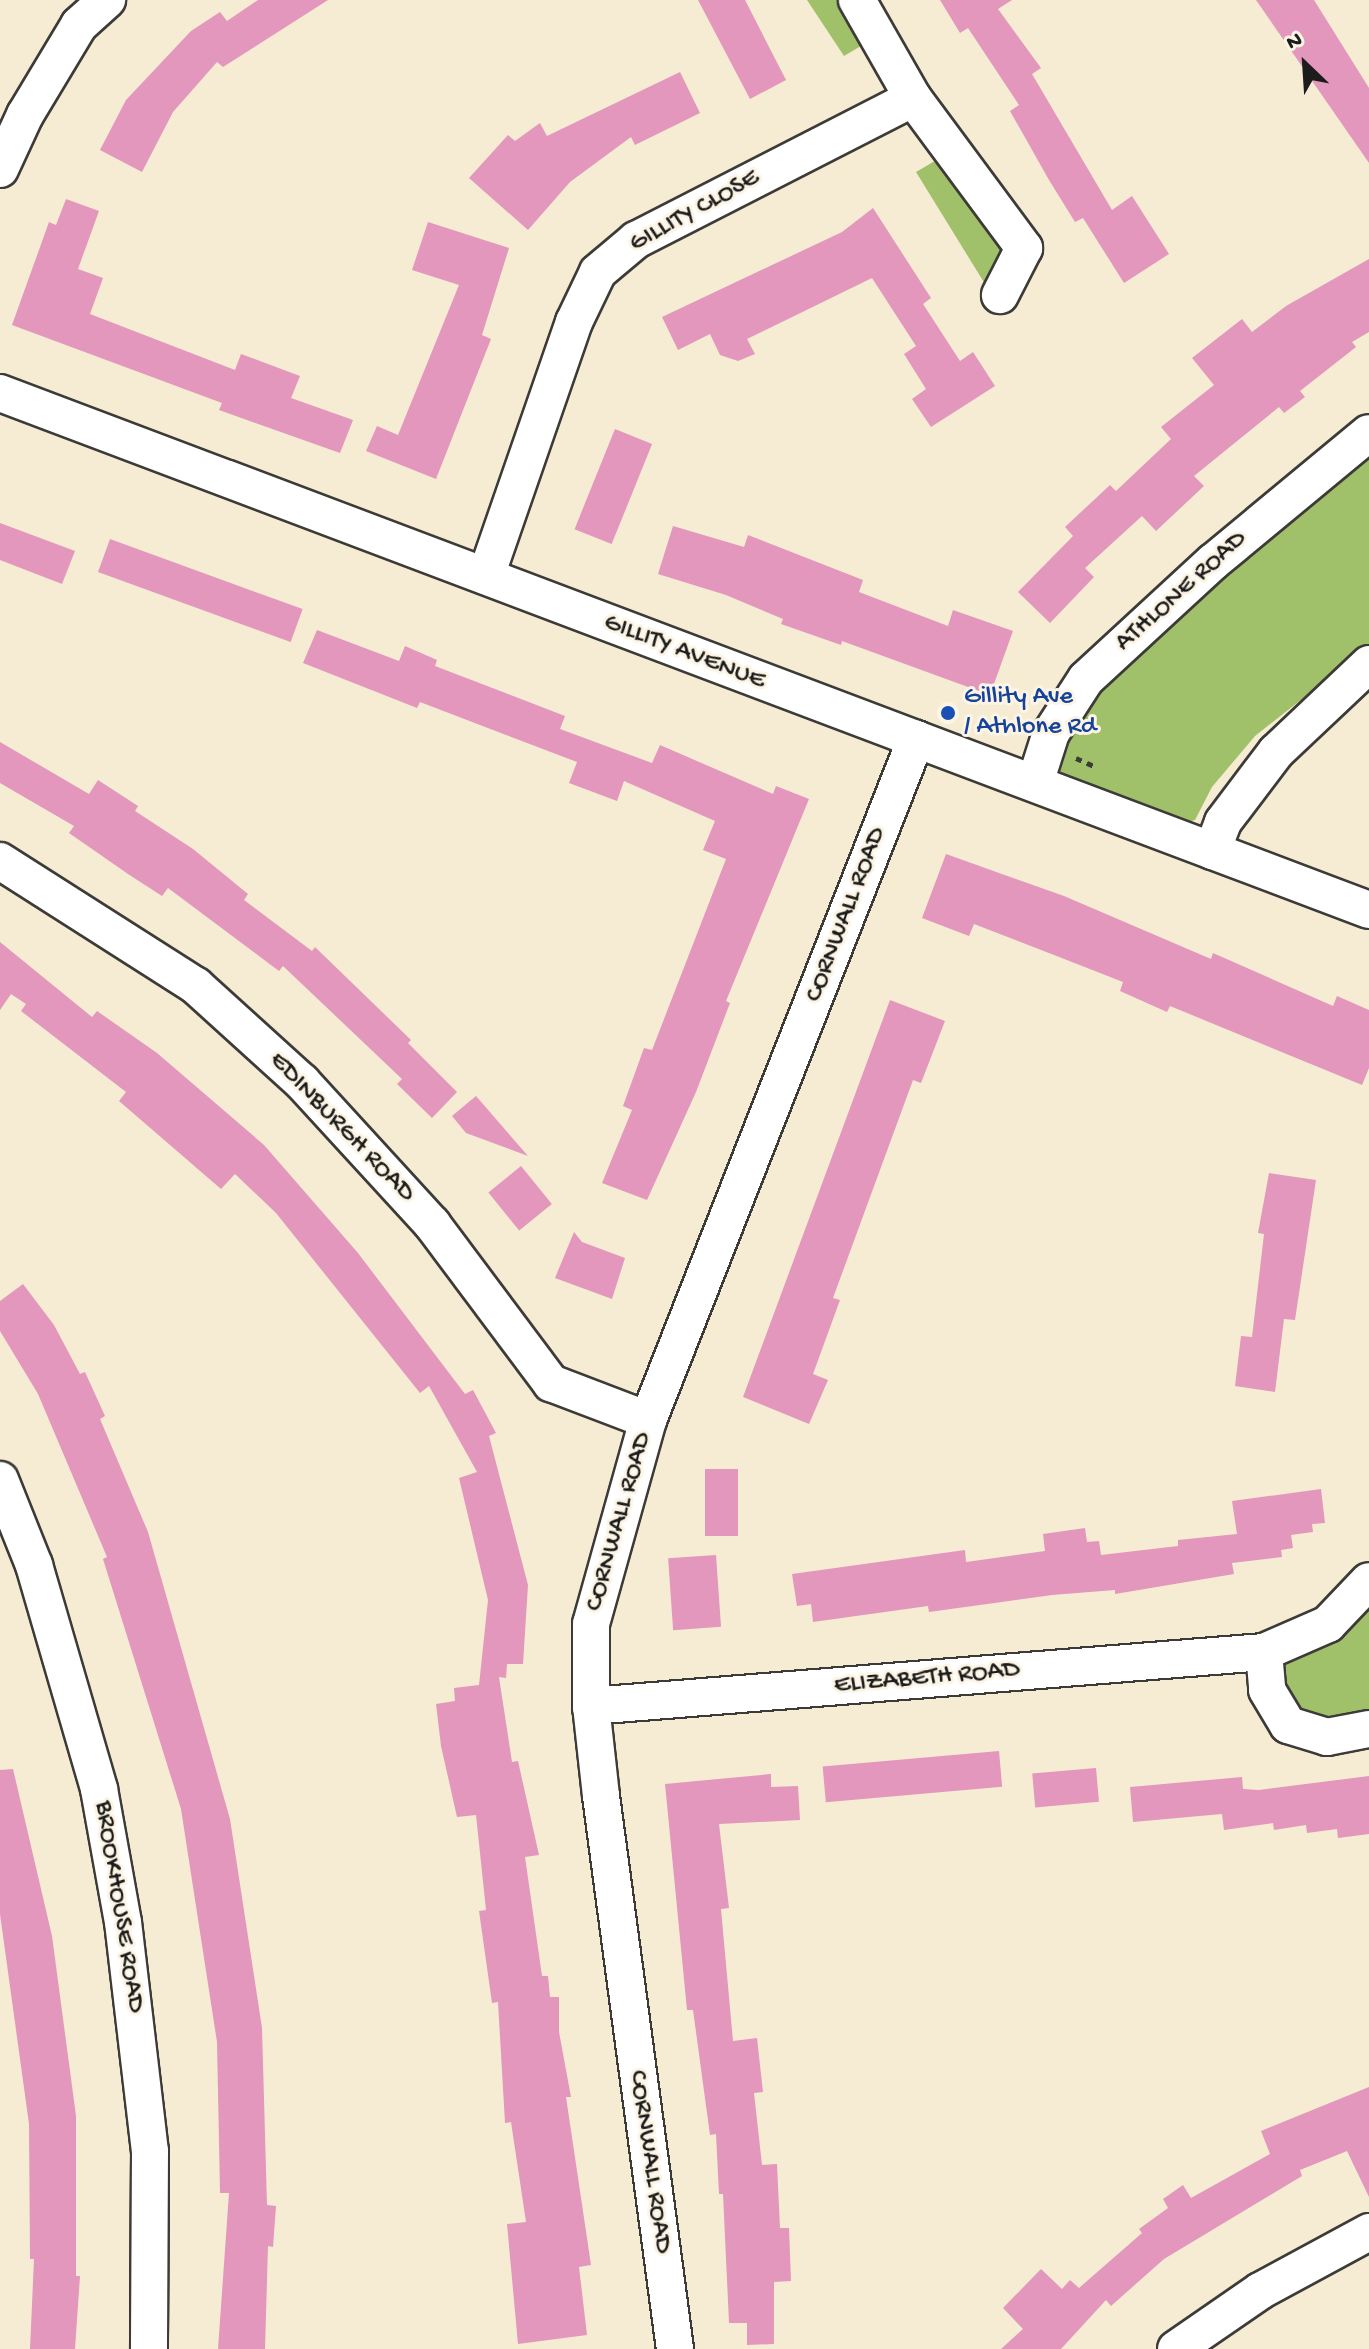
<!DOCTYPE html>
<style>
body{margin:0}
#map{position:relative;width:1369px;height:2349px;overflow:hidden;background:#f5ecd3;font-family:"Gochi Hand",sans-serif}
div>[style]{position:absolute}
.green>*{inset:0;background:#a0c16a}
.building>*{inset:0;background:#e397bd;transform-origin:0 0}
.path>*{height:5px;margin-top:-2.5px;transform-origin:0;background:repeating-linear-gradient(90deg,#3d3b37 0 6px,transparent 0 12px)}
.roads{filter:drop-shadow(2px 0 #3d3b37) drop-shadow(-2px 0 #3d3b37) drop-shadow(0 2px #3d3b37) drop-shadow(0 -2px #3d3b37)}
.street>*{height:36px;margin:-18px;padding:0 18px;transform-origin:18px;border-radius:18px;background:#fff}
.dots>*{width:22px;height:22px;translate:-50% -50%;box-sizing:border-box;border:4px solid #fcf5e5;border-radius:50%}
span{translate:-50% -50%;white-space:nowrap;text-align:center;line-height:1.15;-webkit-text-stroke:6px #fcf5e5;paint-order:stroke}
.street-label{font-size:26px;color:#1c1c1c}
.transit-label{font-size:26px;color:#164399}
.left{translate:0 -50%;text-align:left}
.north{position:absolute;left:1265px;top:24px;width:80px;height:80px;-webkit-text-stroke:6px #fcf5e5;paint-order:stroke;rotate:335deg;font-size:22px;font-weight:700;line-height:32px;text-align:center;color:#1c1c1c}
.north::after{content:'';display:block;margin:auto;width:28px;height:36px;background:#1c1c1c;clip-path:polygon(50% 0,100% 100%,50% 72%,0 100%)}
</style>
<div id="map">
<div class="green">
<i style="clip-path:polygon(807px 0,846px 0,871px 40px,844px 56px)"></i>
<i style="clip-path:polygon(945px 155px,1005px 250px,999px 272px,985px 284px,916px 172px)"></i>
<i style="clip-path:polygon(1369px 442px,1369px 646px,1255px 736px,1212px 787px,1195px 820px,1176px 825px,1069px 788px,1057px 765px,1069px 706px)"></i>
<i style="clip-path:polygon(1369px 1604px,1369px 1716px,1315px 1722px,1281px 1700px,1283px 1667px,1297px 1655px,1338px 1641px)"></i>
</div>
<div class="building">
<i style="clip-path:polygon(258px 0,328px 0,223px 67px,217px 62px,173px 112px,142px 172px,100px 150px,126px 100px,191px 31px,220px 12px,227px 21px)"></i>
<i style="clip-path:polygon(698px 0,745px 0,786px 80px,750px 99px)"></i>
<i style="clip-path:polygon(940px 0,1012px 0,998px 9px,1041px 68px,1032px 74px,1112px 210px,1132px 196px,1169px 254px,1124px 283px,1083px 218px,1075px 222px,1049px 180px,1010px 111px,1019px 105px,968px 28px,960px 33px)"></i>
<i style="clip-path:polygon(1256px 0,1314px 0,1369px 88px,1369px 163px)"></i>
<i style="clip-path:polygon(680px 72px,700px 113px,635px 145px,631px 137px,570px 182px,528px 230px,469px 178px,508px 135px,515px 141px,540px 123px,547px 136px)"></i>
<i style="clip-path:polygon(66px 199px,99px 211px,78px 269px,103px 278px,90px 314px,235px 370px,241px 354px,300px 376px,291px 398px,353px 420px,340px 453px,219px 410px,222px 403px,12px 325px,49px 222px,56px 225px)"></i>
<i style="clip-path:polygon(873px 208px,931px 298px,923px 304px,960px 361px,973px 352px,995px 386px,931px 427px,912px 399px,926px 389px,904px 354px,916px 346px,872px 278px,747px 339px,755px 354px,738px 361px,720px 355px,710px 334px,678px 350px,662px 317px,842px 232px)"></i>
<i style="clip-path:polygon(428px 222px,509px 248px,482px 335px,491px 339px,436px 479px,366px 451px,377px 426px,398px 435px,459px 285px,412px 270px)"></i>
<i style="clip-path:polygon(1369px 259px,1369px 332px,1352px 342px,1356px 347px,1300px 391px,1305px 397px,1284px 413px,1279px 407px,1194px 476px,1204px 486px,1156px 531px,1142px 516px,1085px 568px,1094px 577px,1050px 623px,1018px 592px,1073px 536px,1065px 527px,1110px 485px,1116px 491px,1171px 439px,1161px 427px,1214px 385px,1192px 358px,1242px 319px,1252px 332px,1286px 306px)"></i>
<i style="left:615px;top:429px;width:40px;height:108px;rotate:22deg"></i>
<i style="clip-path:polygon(0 523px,75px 551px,62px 584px,0 560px)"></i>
<i style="clip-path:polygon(673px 526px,744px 547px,748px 535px,863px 580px,859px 592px,948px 626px,953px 610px,1013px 631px,990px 695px,842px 641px,841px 645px,781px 624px,783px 619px,726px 595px,658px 574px)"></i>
<i style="left:110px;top:539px;width:205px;height:35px;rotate:20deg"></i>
<i style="clip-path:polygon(317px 630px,399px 661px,405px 646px,437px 660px,435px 666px,565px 716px,560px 729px,652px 763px,660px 745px,773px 794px,776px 786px,809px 799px,726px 1001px,730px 1003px,696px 1092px,647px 1200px,602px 1183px,632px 1110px,623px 1106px,644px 1048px,652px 1050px,726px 859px,703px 850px,715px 821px,624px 781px,617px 801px,569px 783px,577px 762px,420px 702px,417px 708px,303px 663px)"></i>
<i style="clip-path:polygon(0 742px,89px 794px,98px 780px,138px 806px,135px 811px,193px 849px,248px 894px,244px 900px,312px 951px,315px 947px,411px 1040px,408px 1043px,457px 1092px,432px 1118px,397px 1084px,402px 1079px,283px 966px,279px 971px,168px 888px,162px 896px,128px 874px,69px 833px,74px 826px,0 783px)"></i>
<i style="clip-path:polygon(946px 854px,1064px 896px,1211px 959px,1213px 953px,1333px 1006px,1337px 996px,1369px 1010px,1369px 1068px,1362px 1085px,1170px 1006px,1167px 1012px,1120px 991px,1123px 982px,1054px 955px,974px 924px,969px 936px,922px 918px)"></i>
<i style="clip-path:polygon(0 942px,92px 1017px,97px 1011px,157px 1053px,264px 1145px,358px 1253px,465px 1394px,473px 1390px,496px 1433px,489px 1436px,528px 1585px,523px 1664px,507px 1664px,506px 1678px,499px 1677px,512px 1762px,518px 1761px,539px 1855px,525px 1857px,542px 1976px,548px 1976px,550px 1997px,559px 1997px,559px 2032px,571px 2097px,566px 2097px,591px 2265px,579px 2267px,587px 2335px,518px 2344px,507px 2224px,526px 2222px,511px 2122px,505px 2123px,498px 2002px,492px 2003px,479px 1911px,486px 1910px,476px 1815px,457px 1817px,441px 1746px,436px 1704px,455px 1701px,454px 1688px,479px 1685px,488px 1600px,459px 1478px,477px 1472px,429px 1386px,420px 1393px,276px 1213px,235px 1174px,221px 1189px,119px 1101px,126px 1092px,21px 1011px,26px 1004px,11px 994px,0 1010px)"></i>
<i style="clip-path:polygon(890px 1000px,945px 1021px,921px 1083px,913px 1080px,833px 1298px,840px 1300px,813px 1374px,828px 1380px,809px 1424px,743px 1397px)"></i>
<i style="clip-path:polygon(476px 1096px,528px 1156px,466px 1133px,452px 1116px)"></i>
<i style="left:521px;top:1166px;width:49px;height:42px;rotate:51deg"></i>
<i style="clip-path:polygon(1269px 1173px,1316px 1180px,1295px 1320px,1284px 1319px,1275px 1392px,1235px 1386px,1241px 1336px,1252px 1337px,1264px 1234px,1258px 1233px)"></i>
<i style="clip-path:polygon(574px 1232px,582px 1242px,625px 1258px,612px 1299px,555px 1278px)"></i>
<i style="clip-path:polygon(23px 1284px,54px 1325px,80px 1374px,85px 1372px,105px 1416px,100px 1419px,148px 1532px,230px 1819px,262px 2028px,267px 2205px,276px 2206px,273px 2247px,268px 2246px,265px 2349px,218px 2349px,229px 2193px,220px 2193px,217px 2042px,181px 1809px,103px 1559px,107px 1557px,38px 1394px,0 1331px,0 1301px)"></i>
<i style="left:705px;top:1469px;width:33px;height:67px"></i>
<i style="clip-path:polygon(1321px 1489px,1325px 1523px,1312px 1524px,1313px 1532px,1291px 1535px,1293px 1548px,1281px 1550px,1282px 1557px,1232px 1563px,1234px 1574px,1115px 1594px,1115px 1590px,1052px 1595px,929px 1612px,928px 1606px,813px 1622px,811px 1604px,797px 1606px,792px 1574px,965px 1550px,966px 1562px,1045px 1551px,1043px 1534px,1085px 1528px,1087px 1542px,1099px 1541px,1101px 1555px,1178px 1546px,1178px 1540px,1237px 1534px,1232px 1501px)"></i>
<i style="left:716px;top:1555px;width:72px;height:48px;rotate:86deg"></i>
<i style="left:999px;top:1751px;width:36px;height:177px;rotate:85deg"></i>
<i style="left:1096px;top:1768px;width:34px;height:64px;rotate:85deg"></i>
<i style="clip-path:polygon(13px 1769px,52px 1936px,76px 2116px,76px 2276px,80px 2276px,75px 2349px,30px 2349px,34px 2259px,30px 2259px,29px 2124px,0 1914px,0 1770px)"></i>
<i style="clip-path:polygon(771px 1774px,771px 1787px,798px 1786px,800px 1820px,719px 1824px,729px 1908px,721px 1909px,733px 2041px,757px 2038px,763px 2092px,754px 2093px,762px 2165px,777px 2164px,780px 2228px,789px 2228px,791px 2281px,774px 2282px,774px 2344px,747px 2345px,747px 2323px,729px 2323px,723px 2194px,719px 2194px,716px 2134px,710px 2135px,693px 2010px,687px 2010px,665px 1784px)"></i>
<i style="clip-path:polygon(1369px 1776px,1369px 1834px,1338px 1838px,1337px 1829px,1307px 1833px,1306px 1825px,1274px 1830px,1273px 1823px,1224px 1830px,1222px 1814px,1133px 1822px,1130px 1787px,1242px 1777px,1243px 1789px,1259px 1790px)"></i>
<i style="clip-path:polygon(1369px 2087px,1369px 2197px,1347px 2151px,1300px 2170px,1302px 2176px,1164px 2259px,1111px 2306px,1106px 2300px,1061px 2349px,1001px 2349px,1023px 2329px,1003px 2308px,1041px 2269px,1062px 2289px,1070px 2280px,1079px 2288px,1142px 2233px,1139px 2229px,1168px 2208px,1163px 2199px,1183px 2185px,1191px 2198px,1270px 2154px,1261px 2131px)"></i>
</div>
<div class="path">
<i style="left:1076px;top:758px;width:22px;rotate:24deg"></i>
</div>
<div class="roads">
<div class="street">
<i style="left:857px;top:0;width:113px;rotate:60.3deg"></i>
<i style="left:913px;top:98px;width:187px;rotate:53.5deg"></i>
<i style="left:1024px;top:248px;width:53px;rotate:117.1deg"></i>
<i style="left:0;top:169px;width:60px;rotate:-65.2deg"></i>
<i style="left:25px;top:115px;width:105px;rotate:-59deg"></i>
<i style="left:79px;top:25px;width:38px;rotate:-42deg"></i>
<i style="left:0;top:393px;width:1463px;rotate:20.69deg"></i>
<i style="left:486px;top:576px;width:269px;rotate:-70.9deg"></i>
<i style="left:574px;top:322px;width:55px;rotate:-64.4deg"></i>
<i style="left:598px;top:272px;width:50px;rotate:-40.1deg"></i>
<i style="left:636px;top:240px;width:311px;rotate:-27.1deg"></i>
<i style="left:1035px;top:783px;width:52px;rotate:-72.3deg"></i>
<i style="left:1051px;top:733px;width:64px;rotate:-57.1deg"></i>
<i style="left:1086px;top:679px;width:173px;rotate:-42.7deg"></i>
<i style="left:1213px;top:562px;width:202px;rotate:-39.6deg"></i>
<i style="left:1212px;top:851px;width:31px;rotate:-69deg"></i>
<i style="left:1223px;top:822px;width:88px;rotate:-52.9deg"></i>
<i style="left:1276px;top:752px;width:128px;rotate:-43.4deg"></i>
<i style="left:0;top:861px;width:232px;rotate:32.5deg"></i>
<i style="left:196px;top:986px;width:143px;rotate:42.2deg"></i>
<i style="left:302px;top:1082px;width:193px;rotate:47.5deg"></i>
<i style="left:432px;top:1224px;width:199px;rotate:53.2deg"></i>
<i style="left:551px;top:1383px;width:104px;rotate:20.9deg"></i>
<i style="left:0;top:1480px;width:92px;rotate:68.2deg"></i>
<i style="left:34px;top:1565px;width:233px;rotate:73.8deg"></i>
<i style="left:99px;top:1789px;width:135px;rotate:79.8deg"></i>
<i style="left:123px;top:1922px;width:231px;rotate:83.3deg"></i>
<i style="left:150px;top:2151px;width:198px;rotate:90.3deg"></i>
<i style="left:1264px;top:1652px;width:38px;rotate:85deg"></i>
<i style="left:1267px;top:1690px;width:41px;rotate:59deg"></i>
<i style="left:1288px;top:1725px;width:41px;rotate:17.1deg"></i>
<i style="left:1327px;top:1737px;width:43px;rotate:-10.8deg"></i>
<i style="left:591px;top:1706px;width:675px;rotate:-4.59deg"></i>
<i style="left:1264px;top:1652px;width:70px;rotate:-23.6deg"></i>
<i style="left:1328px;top:1624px;width:59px;rotate:-46.4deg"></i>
<i style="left:675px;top:2349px;width:558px;rotate:-97.62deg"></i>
<i style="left:601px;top:1796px;width:91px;rotate:-96.3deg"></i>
<i style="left:591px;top:1706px;width:82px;rotate:-90deg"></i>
<i style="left:591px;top:1624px;width:212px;rotate:-74.4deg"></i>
<i style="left:648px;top:1420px;width:732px;rotate:-68.52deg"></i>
<i style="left:1176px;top:2349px;width:102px;rotate:-34.6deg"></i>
<i style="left:1260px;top:2291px;width:124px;rotate:-28.4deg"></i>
</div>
</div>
<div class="dots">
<i style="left:948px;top:713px;background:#1a4fb4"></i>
</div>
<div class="street-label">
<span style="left:695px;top:212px;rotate:-29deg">GILLITY CLOSE</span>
<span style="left:1182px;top:592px;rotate:-42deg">ATHLONE ROAD</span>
<span style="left:684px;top:653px;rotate:21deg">GILLITY AVENUE</span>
<span style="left:847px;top:915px;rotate:-69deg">CORNWALL ROAD</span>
<span style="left:341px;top:1128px;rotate:46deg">EDINBURGH ROAD</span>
<span style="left:620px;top:1522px;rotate:-74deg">CORNWALL ROAD</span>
<span style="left:927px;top:1679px;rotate:-5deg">ELIZABETH ROAD</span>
<span style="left:118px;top:1907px;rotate:81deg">BROOKHOUSE ROAD</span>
<span style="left:649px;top:2162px;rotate:82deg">CORNWALL ROAD</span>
</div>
<div class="transit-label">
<span class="left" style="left:964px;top:713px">Gillity Ave<br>/ Athlone Rd</span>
</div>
<div class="north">N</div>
</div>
